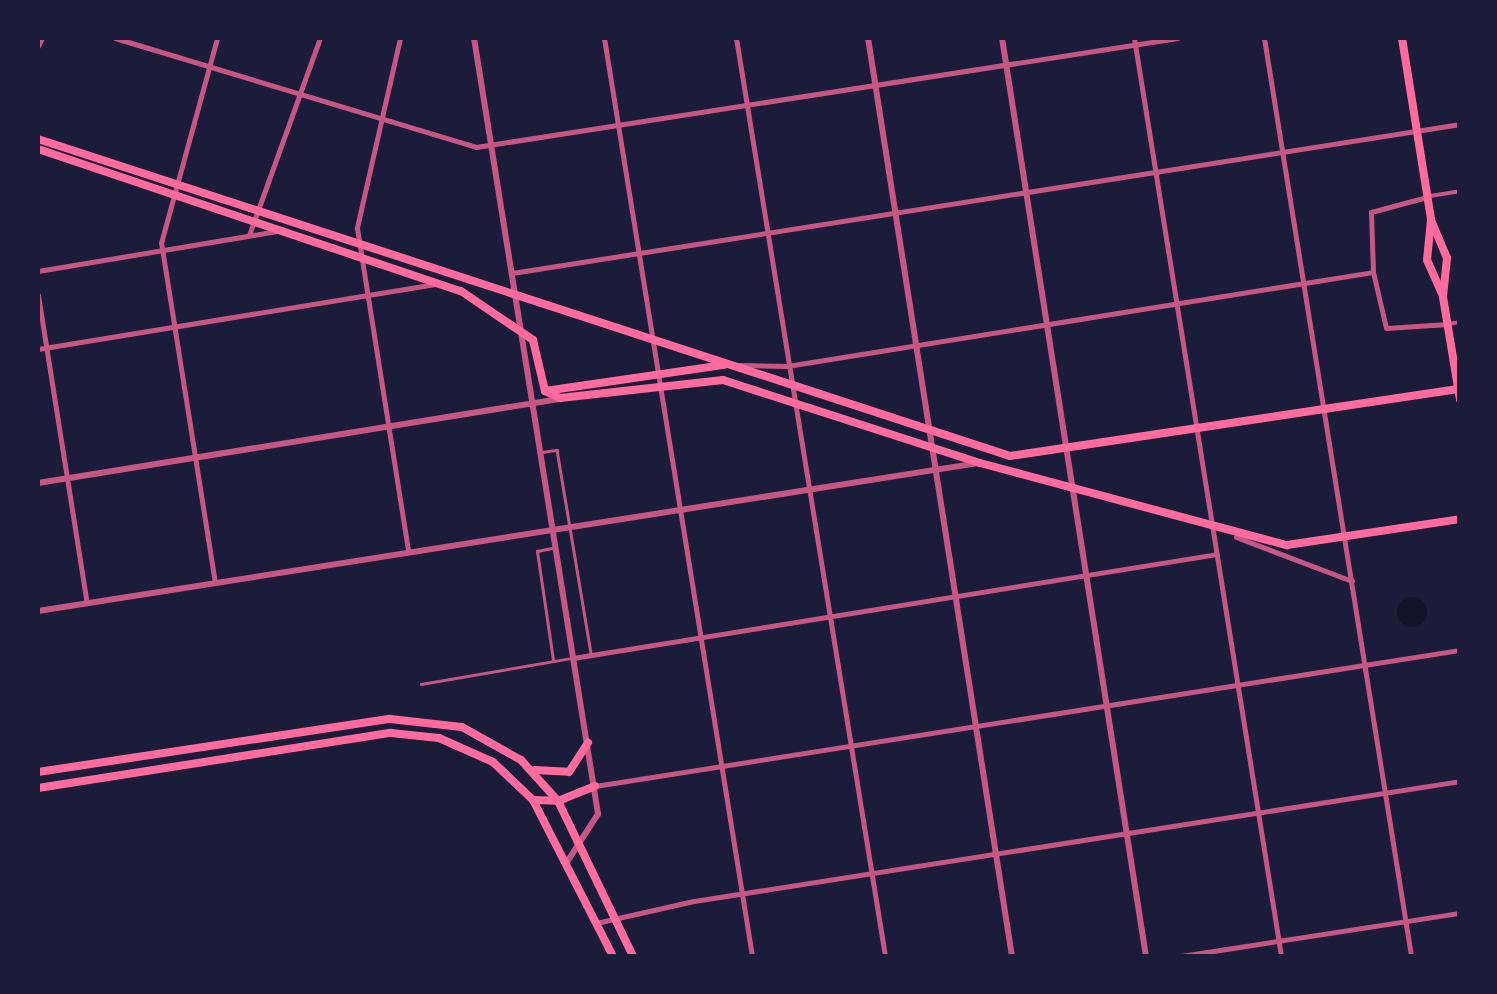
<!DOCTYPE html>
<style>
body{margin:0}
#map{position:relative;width:1497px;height:994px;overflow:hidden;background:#1b1b3a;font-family:Lato,sans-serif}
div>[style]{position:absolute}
.water>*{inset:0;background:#12122b}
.round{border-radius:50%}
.service>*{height:2.5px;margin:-1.25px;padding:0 1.25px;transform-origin:1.25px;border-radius:1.25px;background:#c65784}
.pedestrian>*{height:4px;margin:-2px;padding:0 2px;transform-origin:2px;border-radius:2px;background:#c65784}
.minor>*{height:5px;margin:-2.5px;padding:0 2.5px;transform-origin:2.5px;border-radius:2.5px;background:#c65784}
.tertiary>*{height:6px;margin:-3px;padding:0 3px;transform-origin:3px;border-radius:3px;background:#c65784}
.secondary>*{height:8px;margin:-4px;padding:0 4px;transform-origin:4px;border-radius:4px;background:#ff6b9d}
.primary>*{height:8px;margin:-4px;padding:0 4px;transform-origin:4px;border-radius:4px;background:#ff6b9d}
span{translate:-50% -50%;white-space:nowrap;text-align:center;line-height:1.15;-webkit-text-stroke:8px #1b1b3a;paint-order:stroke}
.frame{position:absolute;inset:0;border:40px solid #1b1b3a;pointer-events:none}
</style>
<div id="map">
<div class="water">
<i class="round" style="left:1397px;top:597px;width:30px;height:30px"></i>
</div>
<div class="service">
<i style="left:542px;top:452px;width:15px;rotate:-8deg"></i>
<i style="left:557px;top:450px;width:206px;rotate:80.5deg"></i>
<i style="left:553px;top:660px;width:110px;rotate:-98.4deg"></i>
<i style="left:537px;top:551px;width:16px;rotate:-11deg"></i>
<i style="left:421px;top:684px;width:153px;rotate:-9.8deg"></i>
</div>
<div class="pedestrian">
<i style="left:1430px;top:196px;width:30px;rotate:-9deg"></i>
<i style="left:1448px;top:324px;width:12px;rotate:-9deg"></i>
</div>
<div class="minor">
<i style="left:115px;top:38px;width:377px;rotate:16.8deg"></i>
<i style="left:476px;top:147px;width:710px;rotate:-8.83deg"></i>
<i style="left:400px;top:38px;width:195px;rotate:102.8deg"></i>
<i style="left:357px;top:228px;width:327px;rotate:81deg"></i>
<i style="left:604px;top:38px;width:930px;rotate:80.84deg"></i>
<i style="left:736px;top:38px;width:930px;rotate:80.78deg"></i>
<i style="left:1134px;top:38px;width:930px;rotate:80.9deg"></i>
<i style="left:1264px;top:38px;width:930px;rotate:80.9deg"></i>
<i style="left:38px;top:46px;width:9px;rotate:-63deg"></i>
<i style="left:1427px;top:197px;width:58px;rotate:165deg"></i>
<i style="left:1371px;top:212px;width:60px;rotate:88.1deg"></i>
<i style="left:1373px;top:272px;width:57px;rotate:76.9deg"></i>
<i style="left:1386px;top:328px;width:62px;rotate:-3.7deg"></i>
<i style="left:249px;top:235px;width:209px;rotate:-70.2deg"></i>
<i style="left:38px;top:271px;width:241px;rotate:-9.5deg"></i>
<i style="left:512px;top:273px;width:960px;rotate:-8.93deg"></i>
<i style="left:38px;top:295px;width:312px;rotate:81deg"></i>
<i style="left:38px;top:349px;width:401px;rotate:-9.3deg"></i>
<i style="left:739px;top:365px;width:48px;rotate:1.2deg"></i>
<i style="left:787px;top:366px;width:593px;rotate:-9.11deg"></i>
<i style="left:1236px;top:537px;width:124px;rotate:20.8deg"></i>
<i style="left:215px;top:583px;width:344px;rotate:-99deg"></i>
<i style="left:161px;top:243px;width:213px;rotate:-74.7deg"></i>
<i style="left:573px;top:658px;width:652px;rotate:-9.17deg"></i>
<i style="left:595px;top:786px;width:876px;rotate:-8.94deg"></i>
<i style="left:596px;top:923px;width:100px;rotate:-12.7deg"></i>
<i style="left:694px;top:901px;width:775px;rotate:-8.9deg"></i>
<i style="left:1181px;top:956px;width:282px;rotate:-8.8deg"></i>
</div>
<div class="tertiary">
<i style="left:474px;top:38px;width:786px;rotate:80.92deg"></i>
<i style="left:598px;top:814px;width:57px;rotate:122.9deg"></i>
<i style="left:868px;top:38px;width:929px;rotate:81.09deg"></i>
<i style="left:1002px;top:38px;width:929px;rotate:81.09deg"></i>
<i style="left:38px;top:483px;width:528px;rotate:-9.16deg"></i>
<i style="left:38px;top:611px;width:953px;rotate:-8.94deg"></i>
</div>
<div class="secondary">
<i style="left:1402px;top:38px;width:184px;rotate:80.9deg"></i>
<i style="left:1431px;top:220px;width:41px;rotate:67.2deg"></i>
<i style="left:1447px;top:258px;width:39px;rotate:96deg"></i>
<i style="left:1443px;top:297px;width:104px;rotate:80.6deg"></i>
<i style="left:38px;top:139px;width:1022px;rotate:18.06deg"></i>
<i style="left:1010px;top:456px;width:453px;rotate:-8.5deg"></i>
<i style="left:38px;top:149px;width:446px;rotate:18.6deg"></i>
<i style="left:461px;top:291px;width:87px;rotate:34.2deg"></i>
<i style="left:533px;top:340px;width:52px;rotate:76.8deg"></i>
<i style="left:1431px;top:220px;width:40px;rotate:95.7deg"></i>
<i style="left:1427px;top:260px;width:39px;rotate:66deg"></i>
<i style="left:545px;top:391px;width:17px;rotate:25deg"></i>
<i style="left:560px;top:398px;width:164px;rotate:-6.3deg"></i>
<i style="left:723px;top:380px;width:270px;rotate:17.9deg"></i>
<i style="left:980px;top:463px;width:318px;rotate:15deg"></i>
<i style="left:1287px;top:545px;width:175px;rotate:-8.5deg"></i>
<i style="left:545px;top:391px;width:181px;rotate:-8.3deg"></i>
</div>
<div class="primary">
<i style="left:535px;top:770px;width:34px;rotate:3deg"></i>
<i style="left:569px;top:772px;width:35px;rotate:-57deg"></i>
<i style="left:38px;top:772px;width:356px;rotate:-8.6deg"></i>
<i style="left:390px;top:719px;width:72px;rotate:6.3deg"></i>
<i style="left:462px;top:727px;width:68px;rotate:29.2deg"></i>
<i style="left:521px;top:760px;width:55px;rotate:47.9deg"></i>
<i style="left:558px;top:801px;width:172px;rotate:64.2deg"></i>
<i style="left:38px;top:788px;width:357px;rotate:-8.9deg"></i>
<i style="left:391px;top:733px;width:48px;rotate:5.9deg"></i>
<i style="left:439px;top:738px;width:59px;rotate:24deg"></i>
<i style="left:493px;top:762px;width:55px;rotate:43.5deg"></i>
<i style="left:533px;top:800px;width:175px;rotate:62.9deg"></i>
<i style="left:533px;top:800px;width:25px;rotate:2deg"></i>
<i style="left:558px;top:801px;width:40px;rotate:-22deg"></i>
</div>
<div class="frame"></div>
</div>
